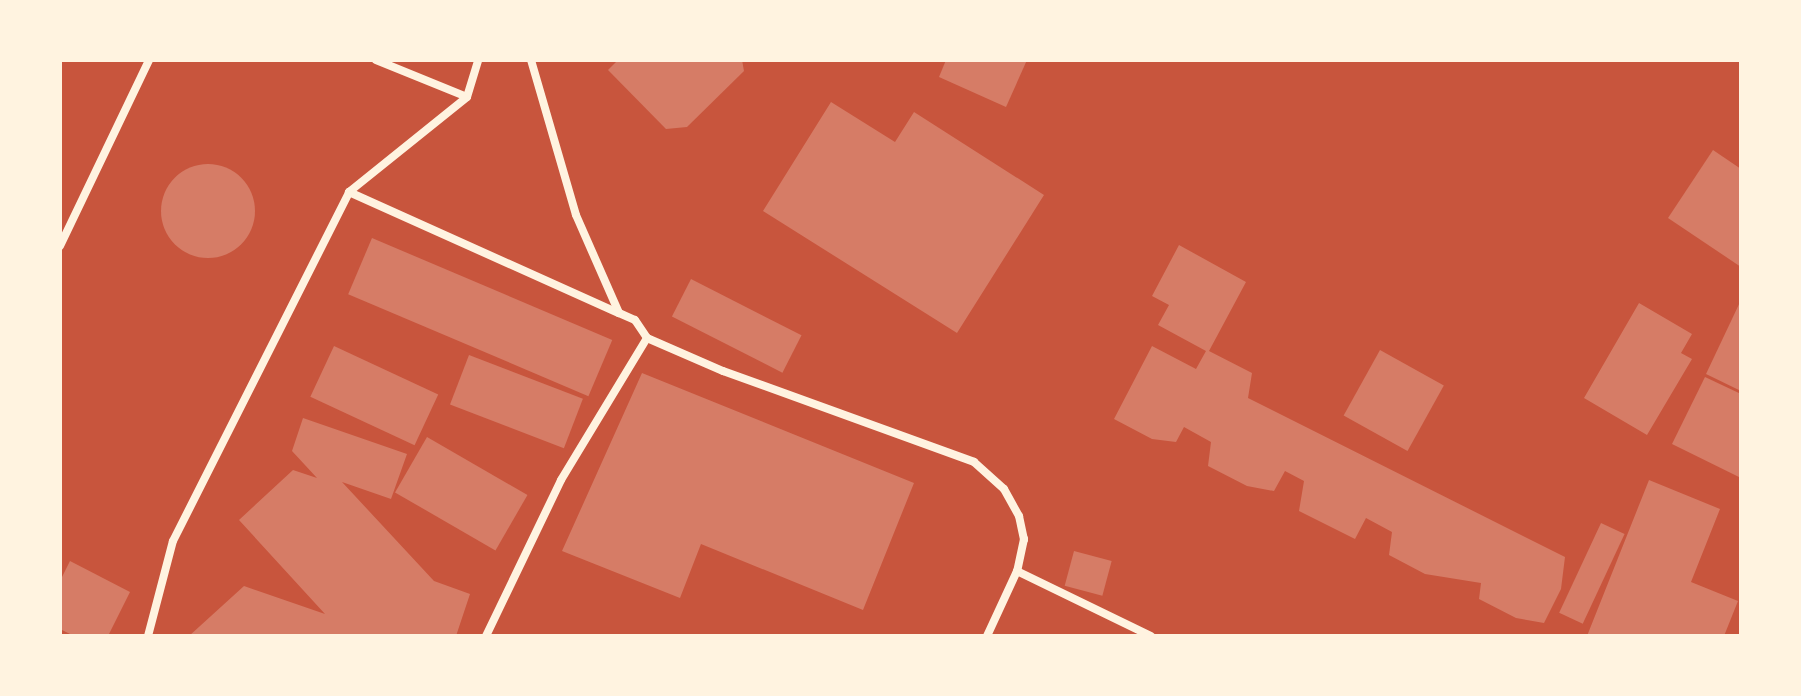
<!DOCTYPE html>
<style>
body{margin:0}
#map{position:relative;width:1801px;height:696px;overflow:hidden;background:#c8553d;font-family:"Public Sans",sans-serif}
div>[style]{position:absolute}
.building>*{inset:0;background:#d67c66;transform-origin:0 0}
.round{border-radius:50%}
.minor>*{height:8px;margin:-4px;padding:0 4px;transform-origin:4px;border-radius:4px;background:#fff3e0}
span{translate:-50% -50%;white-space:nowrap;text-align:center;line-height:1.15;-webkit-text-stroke:6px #fff3e0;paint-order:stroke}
.frame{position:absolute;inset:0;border:62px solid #fff3e0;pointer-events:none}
</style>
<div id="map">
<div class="building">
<i style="clip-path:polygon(618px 60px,742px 60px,744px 71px,687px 127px,666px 129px,608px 70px)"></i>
<i style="clip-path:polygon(946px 60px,1027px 60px,1006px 107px,939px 77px)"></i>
<i style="clip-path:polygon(831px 102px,895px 142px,914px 112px,1044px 195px,957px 333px,763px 211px)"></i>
<i style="clip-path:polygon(1713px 150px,1741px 169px,1741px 267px,1668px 218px)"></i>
<i class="round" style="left:161px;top:164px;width:94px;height:94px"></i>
<i style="left:372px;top:238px;width:261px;height:61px;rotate:23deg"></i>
<i style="clip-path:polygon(1179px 245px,1246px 282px,1209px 351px,1252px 373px,1248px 398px,1565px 557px,1561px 589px,1544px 623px,1516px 618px,1479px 599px,1481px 583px,1425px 574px,1389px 555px,1392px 532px,1366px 518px,1355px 539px,1299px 511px,1304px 481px,1285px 471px,1274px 491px,1247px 486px,1208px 466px,1211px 442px,1184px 427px,1176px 442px,1152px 439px,1114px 419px,1152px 346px,1196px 369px,1206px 351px,1158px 325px,1169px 305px,1152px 296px)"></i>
<i style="left:691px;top:279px;width:124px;height:42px;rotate:27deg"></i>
<i style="clip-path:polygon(1741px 300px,1741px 391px,1706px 374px)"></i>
<i style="clip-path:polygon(1639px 303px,1692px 334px,1681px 353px,1692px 359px,1647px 435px,1584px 398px)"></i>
<i style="left:334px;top:346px;width:115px;height:56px;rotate:25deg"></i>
<i style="left:1380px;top:350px;width:73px;height:75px;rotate:29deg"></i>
<i style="left:469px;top:355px;width:122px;height:53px;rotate:21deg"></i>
<i style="clip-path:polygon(642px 373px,914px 483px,863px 610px,701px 544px,680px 598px,562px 551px)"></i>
<i style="clip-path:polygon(1705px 377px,1741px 394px,1741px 478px,1672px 444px)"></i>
<i style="clip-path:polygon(303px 418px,407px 454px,391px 499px,342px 482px,434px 581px,470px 594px,456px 636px,189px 636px,244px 586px,325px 614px,239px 520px,293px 470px,317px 478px,292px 451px)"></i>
<i style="left:427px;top:437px;width:116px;height:64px;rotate:30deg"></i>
<i style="clip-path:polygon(1649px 480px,1720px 509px,1691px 582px,1738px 601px,1724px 636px,1587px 636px)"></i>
<i style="left:1601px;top:523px;width:26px;height:99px;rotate:25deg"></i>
<i style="left:1074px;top:551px;width:39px;height:36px;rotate:15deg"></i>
<i style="clip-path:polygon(70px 561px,130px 592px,108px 636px,74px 636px,60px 629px,60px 581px)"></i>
</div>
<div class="minor">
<i style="left:376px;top:60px;width:98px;rotate:22.1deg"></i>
<i style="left:531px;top:60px;width:161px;rotate:73.8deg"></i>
<i style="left:576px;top:215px;width:107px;rotate:66.3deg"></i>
<i style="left:619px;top:313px;width:17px;rotate:24deg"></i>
<i style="left:635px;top:320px;width:22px;rotate:56deg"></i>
<i style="left:647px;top:338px;width:83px;rotate:23.5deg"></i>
<i style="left:723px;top:371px;width:267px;rotate:19.9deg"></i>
<i style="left:974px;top:462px;width:40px;rotate:42deg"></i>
<i style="left:1004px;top:489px;width:31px;rotate:61deg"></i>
<i style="left:1019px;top:516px;width:24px;rotate:78deg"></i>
<i style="left:1024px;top:539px;width:33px;rotate:102deg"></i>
<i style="left:349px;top:192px;width:295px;rotate:24.2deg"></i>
<i style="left:60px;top:246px;width:206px;rotate:-64.4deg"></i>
<i style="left:148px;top:636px;width:98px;rotate:-75.3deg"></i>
<i style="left:173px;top:541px;width:391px;rotate:-63.2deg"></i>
<i style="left:349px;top:192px;width:151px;rotate:-38.8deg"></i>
<i style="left:467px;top:97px;width:39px;rotate:-73deg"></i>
<i style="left:486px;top:636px;width:173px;rotate:-64.3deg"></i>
<i style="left:561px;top:480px;width:166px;rotate:-58.8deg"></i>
<i style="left:987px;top:636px;width:72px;rotate:-65.2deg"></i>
<i style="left:1017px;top:571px;width:149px;rotate:25.9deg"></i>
</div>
<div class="frame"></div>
</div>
